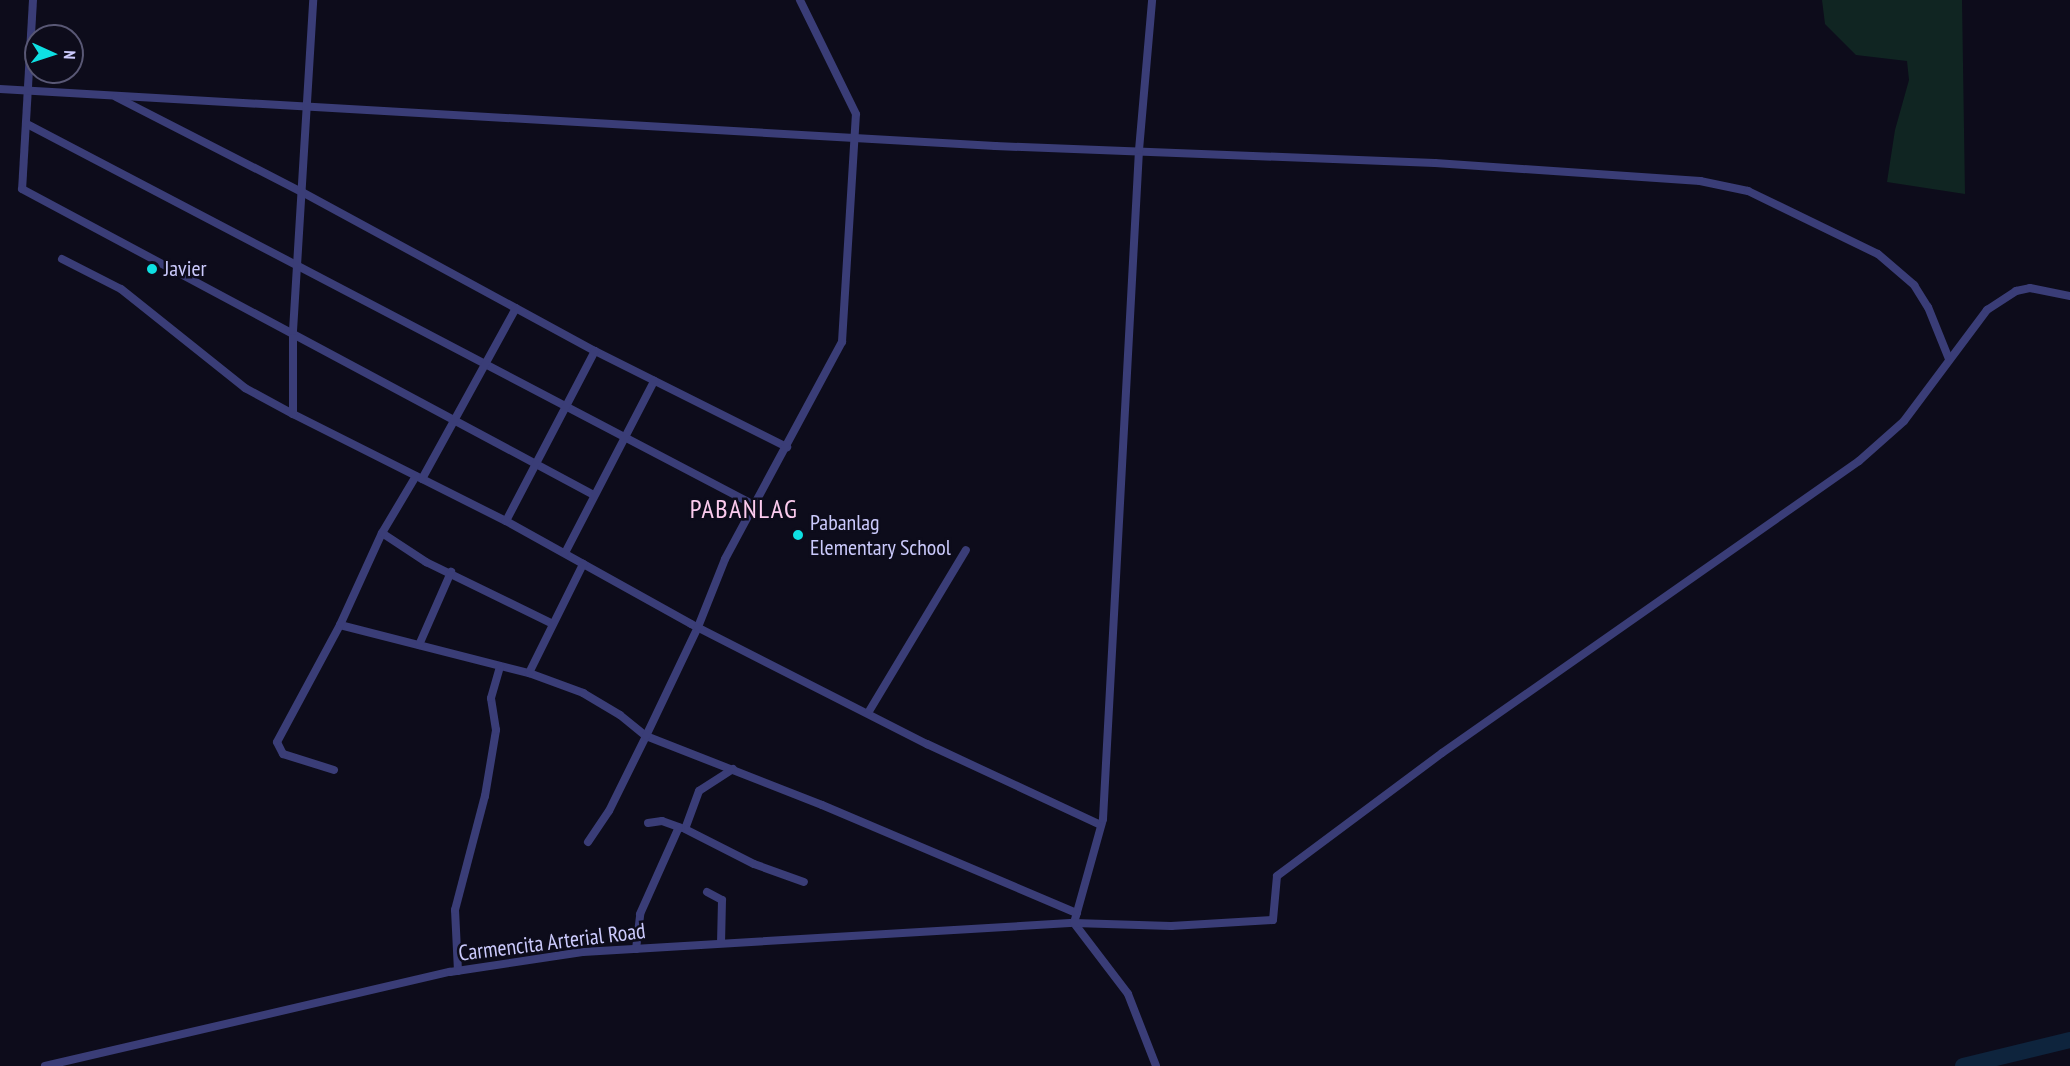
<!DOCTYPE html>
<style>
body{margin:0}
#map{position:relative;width:2070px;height:1066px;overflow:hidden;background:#0d0c1b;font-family:"PT Sans Narrow",sans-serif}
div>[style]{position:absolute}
.green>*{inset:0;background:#102522}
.river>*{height:16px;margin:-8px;padding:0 8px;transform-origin:8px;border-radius:8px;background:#0e243d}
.street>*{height:8px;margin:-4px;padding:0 4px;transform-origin:4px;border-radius:4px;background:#3a3d77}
.dots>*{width:16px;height:16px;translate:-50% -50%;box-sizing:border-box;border:3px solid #0d0c1b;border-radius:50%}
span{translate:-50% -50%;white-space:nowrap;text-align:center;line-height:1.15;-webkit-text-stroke:5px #0d0c1b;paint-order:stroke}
.poi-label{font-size:22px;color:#cbcafc}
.left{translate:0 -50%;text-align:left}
.street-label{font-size:22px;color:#cbcafc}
.quarter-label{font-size:26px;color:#fccbee;letter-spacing:1.5px}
.north{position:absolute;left:24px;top:24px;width:60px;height:60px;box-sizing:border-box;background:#0d0c1b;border:2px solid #595875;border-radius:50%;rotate:93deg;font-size:16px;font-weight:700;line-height:24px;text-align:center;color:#cbcafc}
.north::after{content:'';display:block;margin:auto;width:21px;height:27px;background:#0ee0e3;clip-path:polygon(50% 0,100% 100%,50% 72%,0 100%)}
</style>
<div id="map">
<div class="green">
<i style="clip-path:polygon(1822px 0,1962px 0,1965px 194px,1887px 182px,1895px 130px,1909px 80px,1907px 61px,1856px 55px,1825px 24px)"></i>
</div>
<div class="river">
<i style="left:1963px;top:1066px;width:110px;rotate:-13.7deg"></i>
</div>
<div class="street">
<i style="left:33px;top:0;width:189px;rotate:93.3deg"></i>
<i style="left:22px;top:189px;width:649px;rotate:28.15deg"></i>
<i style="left:0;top:89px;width:997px;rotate:3.28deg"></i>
<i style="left:995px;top:146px;width:440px;rotate:2.2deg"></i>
<i style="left:1435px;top:163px;width:266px;rotate:3.9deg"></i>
<i style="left:1700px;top:181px;width:49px;rotate:11.8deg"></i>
<i style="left:1748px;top:191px;width:144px;rotate:25.9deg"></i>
<i style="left:1878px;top:254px;width:48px;rotate:40.7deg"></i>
<i style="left:1914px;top:285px;width:26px;rotate:58deg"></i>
<i style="left:1928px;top:307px;width:56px;rotate:68deg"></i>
<i style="left:116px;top:97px;width:209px;rotate:27.1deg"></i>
<i style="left:302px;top:192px;width:333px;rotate:28.5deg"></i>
<i style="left:595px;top:351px;width:215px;rotate:26.6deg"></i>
<i style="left:27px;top:124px;width:823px;rotate:27.65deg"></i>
<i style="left:62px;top:259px;width:66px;rotate:27deg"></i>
<i style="left:121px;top:289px;width:159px;rotate:38.6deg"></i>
<i style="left:245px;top:388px;width:55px;rotate:28.4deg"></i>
<i style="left:293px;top:414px;width:238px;rotate:26.7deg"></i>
<i style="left:506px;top:521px;width:212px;rotate:29.1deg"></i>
<i style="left:691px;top:624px;width:265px;rotate:27deg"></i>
<i style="left:927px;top:744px;width:192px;rotate:25deg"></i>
<i style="left:293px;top:414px;width:83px;rotate:-90deg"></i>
<i style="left:293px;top:331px;width:332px;rotate:-86.5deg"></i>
<i style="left:422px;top:479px;width:195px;rotate:-61.2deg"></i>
<i style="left:506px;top:521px;width:192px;rotate:-62.4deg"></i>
<i style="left:382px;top:533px;width:53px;rotate:33.4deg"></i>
<i style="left:426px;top:562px;width:141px;rotate:26deg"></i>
<i style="left:565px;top:553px;width:194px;rotate:-62.6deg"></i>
<i style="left:340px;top:625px;width:195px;rotate:14.3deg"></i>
<i style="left:529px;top:673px;width:58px;rotate:20.3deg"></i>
<i style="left:583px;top:693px;width:43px;rotate:30.7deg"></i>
<i style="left:620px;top:715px;width:33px;rotate:39deg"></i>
<i style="left:646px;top:736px;width:189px;rotate:21.4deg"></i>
<i style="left:822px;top:805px;width:277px;rotate:23deg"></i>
<i style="left:419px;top:645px;width:80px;rotate:-66.3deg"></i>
<i style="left:529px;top:673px;width:122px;rotate:-63.6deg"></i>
<i style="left:868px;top:713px;width:190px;rotate:-59deg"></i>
<i style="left:733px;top:769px;width:40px;rotate:147.1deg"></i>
<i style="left:699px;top:791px;width:40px;rotate:110.2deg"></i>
<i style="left:685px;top:829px;width:77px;rotate:26.9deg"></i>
<i style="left:754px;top:864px;width:53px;rotate:19.8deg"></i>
<i style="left:334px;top:770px;width:53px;rotate:-162.6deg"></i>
<i style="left:283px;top:754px;width:13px;rotate:-117deg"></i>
<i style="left:277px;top:742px;width:133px;rotate:-61.7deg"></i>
<i style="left:340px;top:625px;width:101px;rotate:-65.5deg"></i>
<i style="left:382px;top:533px;width:66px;rotate:-59.2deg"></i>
<i style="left:648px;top:823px;width:14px;rotate:-8deg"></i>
<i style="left:662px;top:821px;width:20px;rotate:20deg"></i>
<i style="left:588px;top:842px;width:37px;rotate:-56deg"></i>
<i style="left:609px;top:811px;width:84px;rotate:-63.7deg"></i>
<i style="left:646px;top:736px;width:121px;rotate:-64.5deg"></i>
<i style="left:698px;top:627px;width:73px;rotate:-68.3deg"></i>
<i style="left:725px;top:559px;width:247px;rotate:-61.7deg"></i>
<i style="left:842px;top:342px;width:228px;rotate:-86.5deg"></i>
<i style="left:856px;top:114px;width:127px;rotate:-116.2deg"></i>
<i style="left:707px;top:892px;width:17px;rotate:28deg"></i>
<i style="left:722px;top:900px;width:43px;rotate:91.3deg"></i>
<i style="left:1074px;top:923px;width:108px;rotate:-74.4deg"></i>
<i style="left:1103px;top:819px;width:670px;rotate:-86.92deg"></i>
<i style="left:1139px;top:150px;width:151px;rotate:-85deg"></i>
<i style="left:1074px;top:923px;width:89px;rotate:52.7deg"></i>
<i style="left:1128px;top:994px;width:77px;rotate:68.7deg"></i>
<i style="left:636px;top:949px;width:35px;rotate:-83deg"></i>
<i style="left:640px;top:914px;width:95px;rotate:-65.9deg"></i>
<i style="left:458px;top:971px;width:61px;rotate:-92.8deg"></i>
<i style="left:455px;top:910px;width:118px;rotate:-75.3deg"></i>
<i style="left:485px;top:796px;width:67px;rotate:-80.5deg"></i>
<i style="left:496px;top:730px;width:32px;rotate:-99deg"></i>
<i style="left:491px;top:698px;width:33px;rotate:-74deg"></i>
<i style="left:45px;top:1066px;width:416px;rotate:-13.1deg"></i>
<i style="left:450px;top:972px;width:134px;rotate:-8.6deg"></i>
<i style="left:583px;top:952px;width:492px;rotate:-3.4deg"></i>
<i style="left:1074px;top:923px;width:97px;rotate:1.8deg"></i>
<i style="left:1171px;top:926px;width:102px;rotate:-3.4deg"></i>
<i style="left:1273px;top:920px;width:44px;rotate:-84.8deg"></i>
<i style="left:1277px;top:876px;width:206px;rotate:-36.7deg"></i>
<i style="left:1442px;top:753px;width:509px;rotate:-35deg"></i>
<i style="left:1859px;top:461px;width:60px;rotate:-41.6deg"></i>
<i style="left:1904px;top:421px;width:139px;rotate:-53.2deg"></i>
<i style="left:1987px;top:310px;width:35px;rotate:-33deg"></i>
<i style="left:2016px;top:291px;width:14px;rotate:-12deg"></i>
<i style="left:2030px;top:288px;width:41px;rotate:11.3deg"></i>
</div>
<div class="dots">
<i style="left:152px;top:269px;background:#0ee0e3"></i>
<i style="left:798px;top:535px;background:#0ee0e3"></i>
</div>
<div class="poi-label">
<span class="left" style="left:164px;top:269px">Javier</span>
<span class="left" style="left:810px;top:535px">Pabanlag<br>Elementary School</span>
</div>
<div class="street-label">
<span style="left:552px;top:942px;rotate:-7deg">Carmencita Arterial Road</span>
</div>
<div class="quarter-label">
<span style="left:744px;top:509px">PABANLAG</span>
</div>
<div class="north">N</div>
</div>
